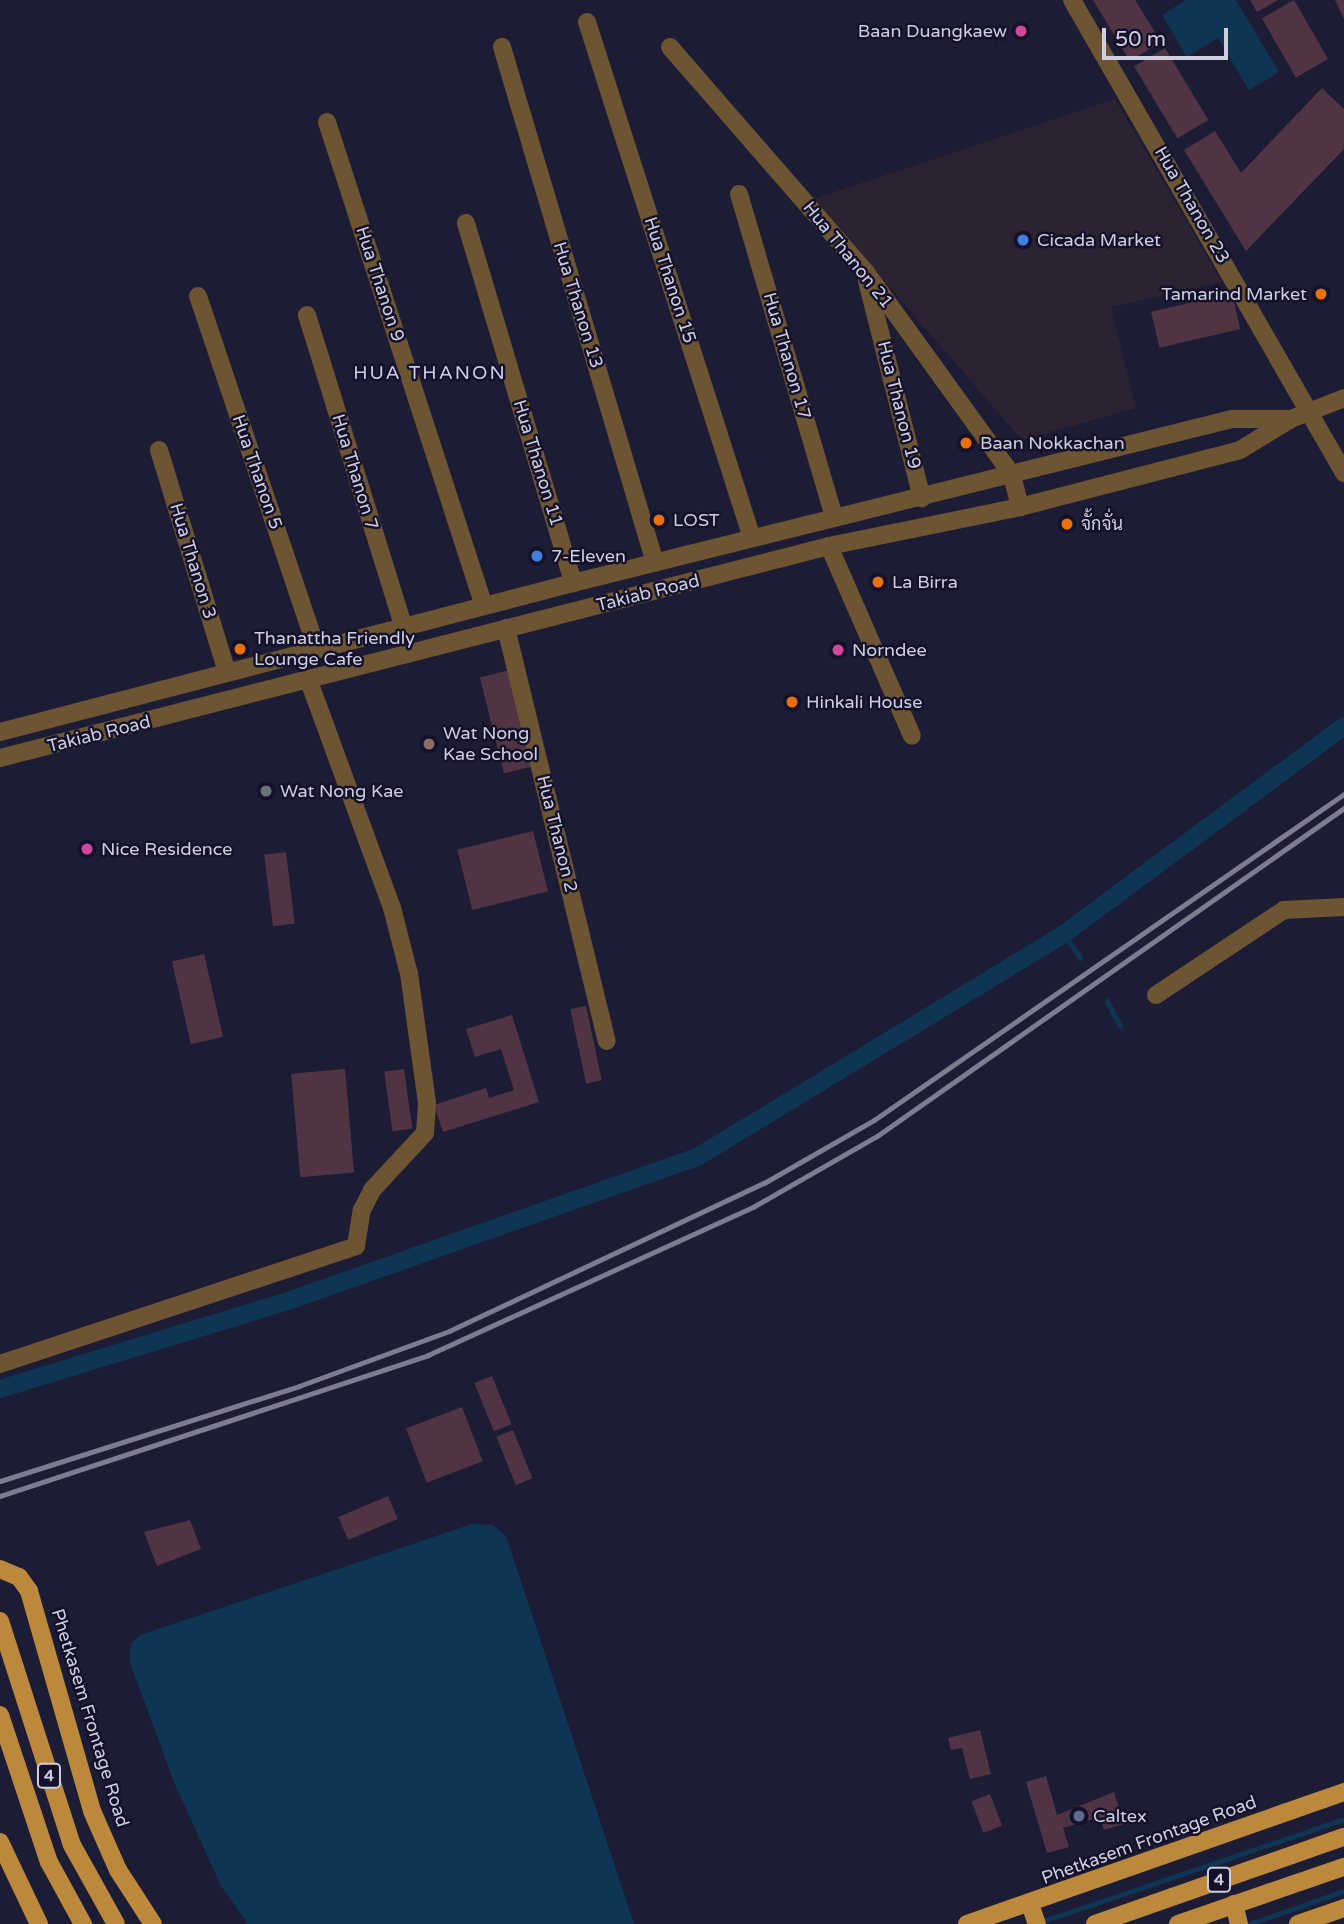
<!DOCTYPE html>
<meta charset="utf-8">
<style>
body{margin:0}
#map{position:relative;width:1344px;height:1924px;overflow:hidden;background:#1d1c35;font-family:"Varela Round",Sarabun,sans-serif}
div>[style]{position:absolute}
.commercial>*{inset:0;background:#2b2232}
.water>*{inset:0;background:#0f3555}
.stream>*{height:5px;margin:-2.5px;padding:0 2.5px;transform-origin:2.5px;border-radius:2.5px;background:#0f3555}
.canal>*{height:18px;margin:-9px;padding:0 9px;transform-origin:9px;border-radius:9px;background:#0f3555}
.building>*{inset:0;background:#513443;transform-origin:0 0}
.minor>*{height:18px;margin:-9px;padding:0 9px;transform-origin:9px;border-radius:9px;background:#6d5432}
.major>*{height:18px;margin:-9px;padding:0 9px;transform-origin:9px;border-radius:9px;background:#bc883b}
.rail>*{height:5px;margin:-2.5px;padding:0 2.5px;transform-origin:2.5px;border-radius:2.5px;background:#7d7c91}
.dots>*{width:19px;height:19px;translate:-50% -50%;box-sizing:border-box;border:4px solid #14122a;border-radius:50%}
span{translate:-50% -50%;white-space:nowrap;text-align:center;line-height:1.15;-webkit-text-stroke:5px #14122a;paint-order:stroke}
.shield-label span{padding:2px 5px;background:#14122a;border:2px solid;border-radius:5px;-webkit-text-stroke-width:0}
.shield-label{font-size:16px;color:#cfcfe0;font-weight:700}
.poi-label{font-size:18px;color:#cfcfe0}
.right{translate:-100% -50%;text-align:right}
.left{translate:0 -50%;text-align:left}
.street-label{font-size:18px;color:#cfcfe0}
.neighbourhood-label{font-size:19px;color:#cce;letter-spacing:2px}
.scale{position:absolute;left:1102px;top:28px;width:126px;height:32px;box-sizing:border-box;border:4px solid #cfcfe0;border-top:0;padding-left:9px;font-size:21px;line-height:24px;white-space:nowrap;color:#cfcfe0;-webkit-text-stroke:5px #14122a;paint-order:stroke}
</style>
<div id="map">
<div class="commercial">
<i style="clip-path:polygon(1115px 99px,1222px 282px,1111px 307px,1136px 408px,1022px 440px,813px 199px)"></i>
</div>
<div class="water">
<i style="clip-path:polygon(1186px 0,1236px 0,1279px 72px,1249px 90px,1218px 38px,1187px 57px,1162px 15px)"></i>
<i style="clip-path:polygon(472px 1524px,493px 1525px,506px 1536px,634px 1924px,248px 1924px,221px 1886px,174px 1782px,129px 1660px,131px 1644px,140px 1635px)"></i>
</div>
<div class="stream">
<i style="left:1064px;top:934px;width:29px;rotate:56deg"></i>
<i style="left:1107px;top:1001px;width:28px;rotate:63deg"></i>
<i style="left:1040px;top:1922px;width:321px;rotate:-18.7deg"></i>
<i style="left:1249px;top:1924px;width:101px;rotate:-19.2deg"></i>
</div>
<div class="canal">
<i style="left:0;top:1389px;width:301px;rotate:-17deg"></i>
<i style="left:288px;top:1301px;width:436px;rotate:-19.4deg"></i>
<i style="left:699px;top:1156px;width:427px;rotate:-31.3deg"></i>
<i style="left:1064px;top:934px;width:349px;rotate:-36.6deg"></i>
</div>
<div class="building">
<i style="clip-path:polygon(1093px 0,1135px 0,1161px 42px,1130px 61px)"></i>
<i style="clip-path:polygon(1250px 0,1278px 0,1257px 12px)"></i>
<i style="left:1294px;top:0;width:68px;height:37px;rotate:60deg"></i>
<i style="clip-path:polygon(1335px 0,1344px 0,1344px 19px)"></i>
<i style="left:1165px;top:48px;width:84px;height:36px;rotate:59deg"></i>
<i style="clip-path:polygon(1322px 88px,1344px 109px,1344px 149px,1246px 251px,1184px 150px,1215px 131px,1241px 173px)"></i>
<i style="left:1232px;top:293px;width:37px;height:83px;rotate:77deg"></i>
<i style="left:510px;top:670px;width:99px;height:31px;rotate:76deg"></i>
<i style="left:533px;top:831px;width:62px;height:78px;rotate:76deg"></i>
<i style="left:286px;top:852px;width:72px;height:22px;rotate:83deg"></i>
<i style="left:204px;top:954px;width:85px;height:33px;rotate:77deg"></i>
<i style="left:586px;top:1006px;width:76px;height:16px;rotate:78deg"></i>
<i style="clip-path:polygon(512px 1015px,539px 1102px,443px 1132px,434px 1105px,486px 1088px,489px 1098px,514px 1090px,501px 1049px,475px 1057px,466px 1029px)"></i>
<i style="left:345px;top:1069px;width:104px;height:54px;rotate:85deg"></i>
<i style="left:404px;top:1069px;width:60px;height:20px;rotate:82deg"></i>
<i style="left:492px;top:1376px;width:52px;height:19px;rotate:68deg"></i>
<i style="left:462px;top:1407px;width:58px;height:60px;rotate:69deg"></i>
<i style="left:513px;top:1430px;width:52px;height:18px;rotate:68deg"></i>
<i style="left:388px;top:1496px;width:25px;height:54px;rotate:67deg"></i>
<i style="clip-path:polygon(190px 1520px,201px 1549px,157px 1566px,144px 1532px)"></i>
<i style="clip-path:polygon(980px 1730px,991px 1774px,970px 1779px,962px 1748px,951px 1750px,948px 1738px)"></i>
<i style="clip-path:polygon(1046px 1776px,1057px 1815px,1114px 1792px,1124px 1824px,1104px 1830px,1100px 1817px,1063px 1828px,1069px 1847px,1047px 1853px,1026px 1782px)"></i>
<i style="left:990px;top:1794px;width:34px;height:20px;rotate:69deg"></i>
</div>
<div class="minor">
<i style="left:1072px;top:0;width:546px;rotate:60.1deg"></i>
<i style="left:587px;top:22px;width:542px;rotate:72.27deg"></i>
<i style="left:502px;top:47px;width:538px;rotate:73.48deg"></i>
<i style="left:670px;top:47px;width:297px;rotate:49deg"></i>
<i style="left:865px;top:271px;width:251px;rotate:54.2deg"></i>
<i style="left:1012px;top:475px;width:33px;rotate:76deg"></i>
<i style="left:327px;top:122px;width:509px;rotate:72.03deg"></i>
<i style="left:739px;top:194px;width:337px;rotate:73.6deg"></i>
<i style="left:466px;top:223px;width:376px;rotate:73.4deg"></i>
<i style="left:867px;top:281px;width:224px;rotate:75.8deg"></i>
<i style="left:198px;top:296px;width:373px;rotate:71.4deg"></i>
<i style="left:307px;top:315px;width:328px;rotate:72.8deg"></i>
<i style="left:159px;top:450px;width:233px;rotate:73deg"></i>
<i style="left:829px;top:546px;width:207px;rotate:66.4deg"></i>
<i style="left:506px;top:628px;width:425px;rotate:76.3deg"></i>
<i style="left:0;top:732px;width:592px;rotate:-14.58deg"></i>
<i style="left:573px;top:583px;width:679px;rotate:-13.97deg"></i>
<i style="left:1232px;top:419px;width:59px"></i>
<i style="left:0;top:758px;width:856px;rotate:-14.34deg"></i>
<i style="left:829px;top:546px;width:195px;rotate:-11.5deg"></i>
<i style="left:1020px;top:507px;width:227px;rotate:-14.5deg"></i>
<i style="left:1240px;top:450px;width:60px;rotate:-31.3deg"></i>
<i style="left:1291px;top:419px;width:57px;rotate:-21.6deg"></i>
<i style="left:1156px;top:995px;width:154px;rotate:-33.6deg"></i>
<i style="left:1284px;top:910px;width:60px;rotate:-2.9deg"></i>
<i style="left:0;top:1364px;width:375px;rotate:-18.3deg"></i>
<i style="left:356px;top:1246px;width:36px;rotate:-81deg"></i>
<i style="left:362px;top:1210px;width:22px;rotate:-63deg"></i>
<i style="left:372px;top:1190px;width:78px;rotate:-47.1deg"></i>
<i style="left:425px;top:1133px;width:30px;rotate:-86deg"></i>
<i style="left:427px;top:1103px;width:130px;rotate:-97.9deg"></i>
<i style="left:409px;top:974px;width:68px;rotate:-104.4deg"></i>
<i style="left:392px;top:908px;width:242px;rotate:-110.1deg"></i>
</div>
<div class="major">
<i style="left:0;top:1569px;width:21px;rotate:23deg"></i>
<i style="left:19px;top:1577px;width:17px;rotate:54deg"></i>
<i style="left:29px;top:1591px;width:229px;rotate:74deg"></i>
<i style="left:92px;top:1811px;width:64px;rotate:66.2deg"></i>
<i style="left:118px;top:1870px;width:64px;rotate:57.1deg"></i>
<i style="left:0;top:1621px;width:235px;rotate:72.2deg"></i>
<i style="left:72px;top:1845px;width:90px;rotate:60.9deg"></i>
<i style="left:0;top:1715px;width:155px;rotate:71.6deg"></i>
<i style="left:49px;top:1862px;width:71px;rotate:61.3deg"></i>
<i style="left:0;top:1842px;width:91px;rotate:64.6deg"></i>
<i style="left:1030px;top:1904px;width:21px;rotate:71deg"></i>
<i style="left:1234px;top:1904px;width:21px;rotate:76deg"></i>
<i style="left:967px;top:1924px;width:399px;rotate:-19.3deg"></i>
<i style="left:1095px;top:1924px;width:264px;rotate:-19.3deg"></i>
<i style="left:1178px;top:1924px;width:176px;rotate:-19deg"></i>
<i style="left:1298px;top:1924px;width:49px;rotate:-19.2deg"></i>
</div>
<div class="rail">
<i style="left:0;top:1481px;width:314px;rotate:-17.6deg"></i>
<i style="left:299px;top:1386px;width:160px;rotate:-20.1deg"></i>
<i style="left:449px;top:1331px;width:348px;rotate:-25.2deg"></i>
<i style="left:764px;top:1183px;width:127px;rotate:-29.8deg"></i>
<i style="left:874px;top:1120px;width:572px;rotate:-34.75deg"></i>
<i style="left:0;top:1496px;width:451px;rotate:-18.2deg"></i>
<i style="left:428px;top:1355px;width:357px;rotate:-24.5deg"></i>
<i style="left:753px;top:1207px;width:143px;rotate:-29.8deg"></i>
<i style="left:877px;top:1136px;width:571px;rotate:-35.08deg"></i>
</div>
<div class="dots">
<i style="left:1021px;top:31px;background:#d1479c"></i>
<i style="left:1023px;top:240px;background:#3f7fe0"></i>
<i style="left:1321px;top:294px;background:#e8710a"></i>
<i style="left:966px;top:443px;background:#e8710a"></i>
<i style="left:659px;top:520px;background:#e8710a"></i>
<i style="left:1067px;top:524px;background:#e8710a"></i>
<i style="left:537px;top:556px;background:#3f7fe0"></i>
<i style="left:878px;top:582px;background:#e8710a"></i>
<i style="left:240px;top:649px;background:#e8710a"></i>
<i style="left:838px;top:650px;background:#d1479c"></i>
<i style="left:792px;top:702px;background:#e8710a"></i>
<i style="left:429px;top:744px;background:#8d6e63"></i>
<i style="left:266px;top:791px;background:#6b7280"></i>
<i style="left:87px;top:849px;background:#d1479c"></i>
<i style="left:1079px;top:1816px;background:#5c6f8a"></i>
</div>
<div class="shield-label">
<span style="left:49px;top:1776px">4</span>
<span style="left:1219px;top:1880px">4</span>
</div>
<div class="poi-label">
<span class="right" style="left:1007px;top:31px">Baan Duangkaew</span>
<span class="left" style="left:1037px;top:240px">Cicada Market</span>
<span class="right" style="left:1307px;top:294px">Tamarind Market</span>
<span class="left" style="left:980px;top:443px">Baan Nokkachan</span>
<span class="left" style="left:673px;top:520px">LOST</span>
<span class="left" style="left:1081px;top:524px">จั้กจั่น</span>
<span class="left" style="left:551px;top:556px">7-Eleven</span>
<span class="left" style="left:892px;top:582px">La Birra</span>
<span class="left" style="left:254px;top:649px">Thanattha Friendly<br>Lounge Cafe</span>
<span class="left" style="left:852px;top:650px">Norndee</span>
<span class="left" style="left:806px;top:702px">Hinkali House</span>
<span class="left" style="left:443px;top:744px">Wat Nong<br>Kae School</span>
<span class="left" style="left:280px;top:791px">Wat Nong Kae</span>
<span class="left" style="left:101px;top:849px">Nice Residence</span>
<span class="left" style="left:1093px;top:1816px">Caltex</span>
</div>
<div class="street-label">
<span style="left:1192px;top:205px;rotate:60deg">Hua Thanon 23</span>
<span style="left:848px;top:255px;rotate:51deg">Hua Thanon 21</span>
<span style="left:670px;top:280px;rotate:72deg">Hua Thanon 15</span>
<span style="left:380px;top:284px;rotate:72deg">Hua Thanon 9</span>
<span style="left:578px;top:305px;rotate:73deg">Hua Thanon 13</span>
<span style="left:787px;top:356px;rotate:74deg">Hua Thanon 17</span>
<span style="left:899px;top:405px;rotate:76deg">Hua Thanon 19</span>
<span style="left:538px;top:463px;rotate:73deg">Hua Thanon 11</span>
<span style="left:257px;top:472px;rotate:71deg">Hua Thanon 5</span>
<span style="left:355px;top:472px;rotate:73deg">Hua Thanon 7</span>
<span style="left:193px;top:561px;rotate:73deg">Hua Thanon 3</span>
<span style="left:648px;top:593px;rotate:-14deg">Takiab Road</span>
<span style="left:99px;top:734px;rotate:-14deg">Takiab Road</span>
<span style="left:557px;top:834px;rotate:76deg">Hua Thanon 2</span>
<span style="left:90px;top:1718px;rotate:73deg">Phetkasem Frontage Road</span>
<span style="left:1149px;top:1840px;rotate:-20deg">Phetkasem Frontage Road</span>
</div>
<div class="neighbourhood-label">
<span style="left:430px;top:374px">HUA THANON</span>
</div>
<div class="scale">50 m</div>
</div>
